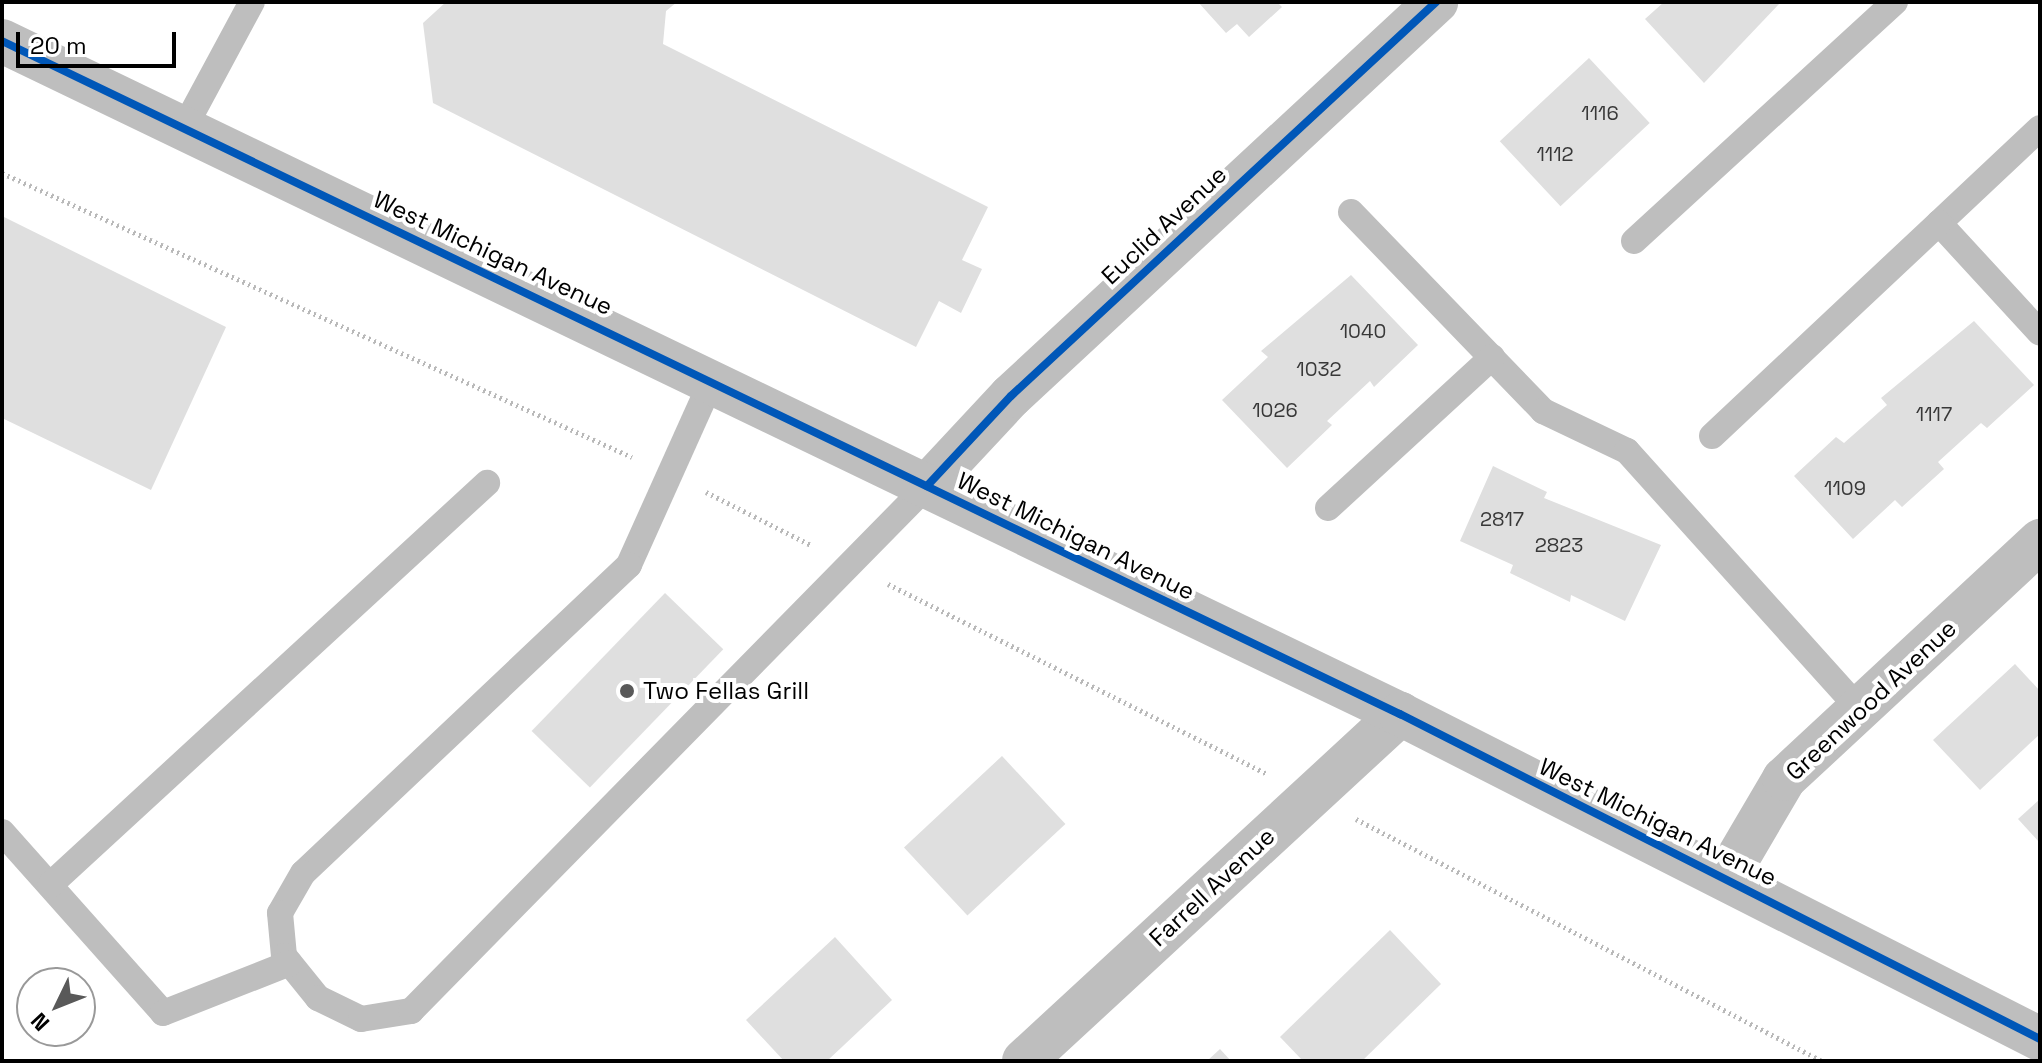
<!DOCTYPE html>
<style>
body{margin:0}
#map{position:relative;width:2042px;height:1063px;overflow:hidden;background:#fff;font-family:"Space Grotesk",sans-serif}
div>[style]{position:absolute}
.building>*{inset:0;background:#dfdfdf;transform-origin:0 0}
.path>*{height:5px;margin-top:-2.5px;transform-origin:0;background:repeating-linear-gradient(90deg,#b9b9b9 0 2px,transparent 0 6px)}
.service>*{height:26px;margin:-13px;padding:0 13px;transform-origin:13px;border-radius:13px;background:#bebebe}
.minor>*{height:44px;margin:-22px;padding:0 22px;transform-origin:22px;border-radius:22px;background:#bebebe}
.tertiary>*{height:44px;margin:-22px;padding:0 22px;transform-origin:22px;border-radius:22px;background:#bebebe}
.cycleway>*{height:8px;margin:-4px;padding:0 4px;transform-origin:4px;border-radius:4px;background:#0057b8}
.dots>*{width:22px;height:22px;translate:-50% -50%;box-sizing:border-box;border:4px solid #fff;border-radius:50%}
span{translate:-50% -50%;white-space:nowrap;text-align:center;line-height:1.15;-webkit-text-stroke:8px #fff;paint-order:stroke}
.number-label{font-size:20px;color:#383838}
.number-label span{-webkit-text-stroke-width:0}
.street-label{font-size:24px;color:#000}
.poi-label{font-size:24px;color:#000}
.left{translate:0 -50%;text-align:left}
.frame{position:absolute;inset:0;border:4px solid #000;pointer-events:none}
.north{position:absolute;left:16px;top:967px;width:80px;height:80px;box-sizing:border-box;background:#fff;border:2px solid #999;border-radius:50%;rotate:227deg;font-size:22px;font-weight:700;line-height:32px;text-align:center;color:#000}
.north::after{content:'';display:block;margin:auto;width:28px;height:36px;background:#595959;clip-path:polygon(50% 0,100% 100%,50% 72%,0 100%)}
.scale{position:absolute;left:16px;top:32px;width:160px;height:36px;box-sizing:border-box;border:4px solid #000;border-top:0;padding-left:10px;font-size:24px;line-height:28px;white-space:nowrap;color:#000;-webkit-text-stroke:6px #fff;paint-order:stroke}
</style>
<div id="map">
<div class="building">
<i style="clip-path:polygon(446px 2px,677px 2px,666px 11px,663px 44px,988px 207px,962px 260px,982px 269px,961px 313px,939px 301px,916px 347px,433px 103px,423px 23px)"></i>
<i style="clip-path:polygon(1198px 2px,1277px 2px,1282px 7px,1249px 37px,1237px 24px,1226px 33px)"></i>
<i style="clip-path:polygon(1664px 2px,1781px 2px,1704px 83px,1645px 19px)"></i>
<i style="left:1589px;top:58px;width:89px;height:122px;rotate:47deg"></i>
<i style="clip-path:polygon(2px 216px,226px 327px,151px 490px,2px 418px)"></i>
<i style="clip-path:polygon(1351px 275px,1418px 345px,1374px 387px,1370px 381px,1327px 421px,1332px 425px,1287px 468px,1222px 400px,1268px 357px,1261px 351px)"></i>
<i style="clip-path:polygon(1974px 321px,2034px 385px,1987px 428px,1981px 423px,1938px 462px,1944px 469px,1902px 507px,1895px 500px,1853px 539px,1794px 476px,1836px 437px,1844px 443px,1887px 405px,1881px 398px)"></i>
<i style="clip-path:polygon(1493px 466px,1547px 492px,1544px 498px,1661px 545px,1625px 621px,1571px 595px,1570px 602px,1510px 573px,1513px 565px,1460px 541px)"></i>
<i style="left:665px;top:593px;width:81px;height:192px;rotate:44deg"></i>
<i style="clip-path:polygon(2015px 664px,2040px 691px,2040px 734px,1980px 790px,1933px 740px)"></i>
<i style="left:1002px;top:756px;width:93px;height:134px;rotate:47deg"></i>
<i style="clip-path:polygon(2040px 799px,2040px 843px,2018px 819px)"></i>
<i style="clip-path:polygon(1390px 930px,1441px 984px,1362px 1061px,1303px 1061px,1280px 1037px)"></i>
<i style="clip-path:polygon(835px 937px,892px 1000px,827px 1061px,784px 1061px,746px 1020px)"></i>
<i style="clip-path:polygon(1220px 1049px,1231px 1061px,1207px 1061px)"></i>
</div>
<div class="path">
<i style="left:2px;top:173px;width:691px;rotate:24.27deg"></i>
<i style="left:706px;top:492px;width:118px;rotate:26.8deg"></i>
<i style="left:888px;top:584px;width:423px;rotate:26.6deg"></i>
<i style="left:1356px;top:819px;width:525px;rotate:27.44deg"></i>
</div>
<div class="service">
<i style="left:2040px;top:128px;width:139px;rotate:136.8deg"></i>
<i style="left:1939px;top:223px;width:149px;rotate:47.4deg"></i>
<i style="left:183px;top:130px;width:145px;rotate:-61.7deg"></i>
<i style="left:1351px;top:212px;width:277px;rotate:46deg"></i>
<i style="left:1543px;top:411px;width:93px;rotate:25.5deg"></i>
<i style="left:1627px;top:451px;width:347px;rotate:48deg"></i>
<i style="left:1634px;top:241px;width:354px;rotate:-42.5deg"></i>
<i style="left:712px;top:380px;width:203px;rotate:114.2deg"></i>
<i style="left:629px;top:565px;width:448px;rotate:136.6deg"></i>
<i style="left:303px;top:873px;width:46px;rotate:119.9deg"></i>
<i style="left:280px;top:913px;width:43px;rotate:84.7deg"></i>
<i style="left:284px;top:956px;width:54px;rotate:51deg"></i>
<i style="left:318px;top:998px;width:48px;rotate:26deg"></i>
<i style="left:361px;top:1019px;width:51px;rotate:-9.1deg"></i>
<i style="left:411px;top:1011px;width:736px;rotate:-45.5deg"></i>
<i style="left:1712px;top:436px;width:311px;rotate:-43.2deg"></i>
<i style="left:1328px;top:508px;width:223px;rotate:-42.6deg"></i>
<i style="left:2px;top:832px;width:242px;rotate:48.3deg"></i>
<i style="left:163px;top:1013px;width:136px;rotate:-21.5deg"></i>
<i style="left:50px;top:885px;width:594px;rotate:-42.61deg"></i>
</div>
<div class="minor">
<i style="left:927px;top:486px;width:123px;rotate:-47deg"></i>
<i style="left:1011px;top:396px;width:580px;rotate:-42.83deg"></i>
<i style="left:1726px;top:878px;width:115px;rotate:-59.6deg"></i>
<i style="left:1784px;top:779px;width:350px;rotate:-42.9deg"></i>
<i style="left:1024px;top:1061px;width:512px;rotate:-42.7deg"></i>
</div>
<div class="tertiary">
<i style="left:2px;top:41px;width:1552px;rotate:25.71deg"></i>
<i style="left:1400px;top:714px;width:718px;rotate:26.92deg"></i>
</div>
<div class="cycleway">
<i style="left:2px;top:41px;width:1552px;rotate:25.71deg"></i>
<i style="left:1400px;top:714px;width:718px;rotate:26.92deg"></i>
<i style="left:927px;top:486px;width:123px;rotate:-47deg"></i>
<i style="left:1011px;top:396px;width:580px;rotate:-42.83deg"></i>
</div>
<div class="dots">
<i style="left:627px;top:691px;background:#595959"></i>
</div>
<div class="number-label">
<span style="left:1600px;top:113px">1116</span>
<span style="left:1555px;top:154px">1112</span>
<span style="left:1363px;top:331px">1040</span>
<span style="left:1319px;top:369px">1032</span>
<span style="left:1275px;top:410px">1026</span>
<span style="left:1934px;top:414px">1117</span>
<span style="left:1845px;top:488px">1109</span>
<span style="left:1502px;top:519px">2817</span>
<span style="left:1559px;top:545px">2823</span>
</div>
<div class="street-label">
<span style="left:1164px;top:225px;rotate:-43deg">Euclid Avenue</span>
<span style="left:493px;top:253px;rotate:25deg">West Michigan Avenue</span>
<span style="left:1076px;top:536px;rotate:26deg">West Michigan Avenue</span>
<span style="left:1871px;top:700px;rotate:-43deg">Greenwood Avenue</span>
<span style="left:1658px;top:822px;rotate:26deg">West Michigan Avenue</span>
<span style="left:1212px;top:887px;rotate:-43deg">Farrell Avenue</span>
</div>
<div class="poi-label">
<span class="left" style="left:643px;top:691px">Two Fellas Grill</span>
</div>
<div class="frame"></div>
<div class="north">N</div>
<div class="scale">20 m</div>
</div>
